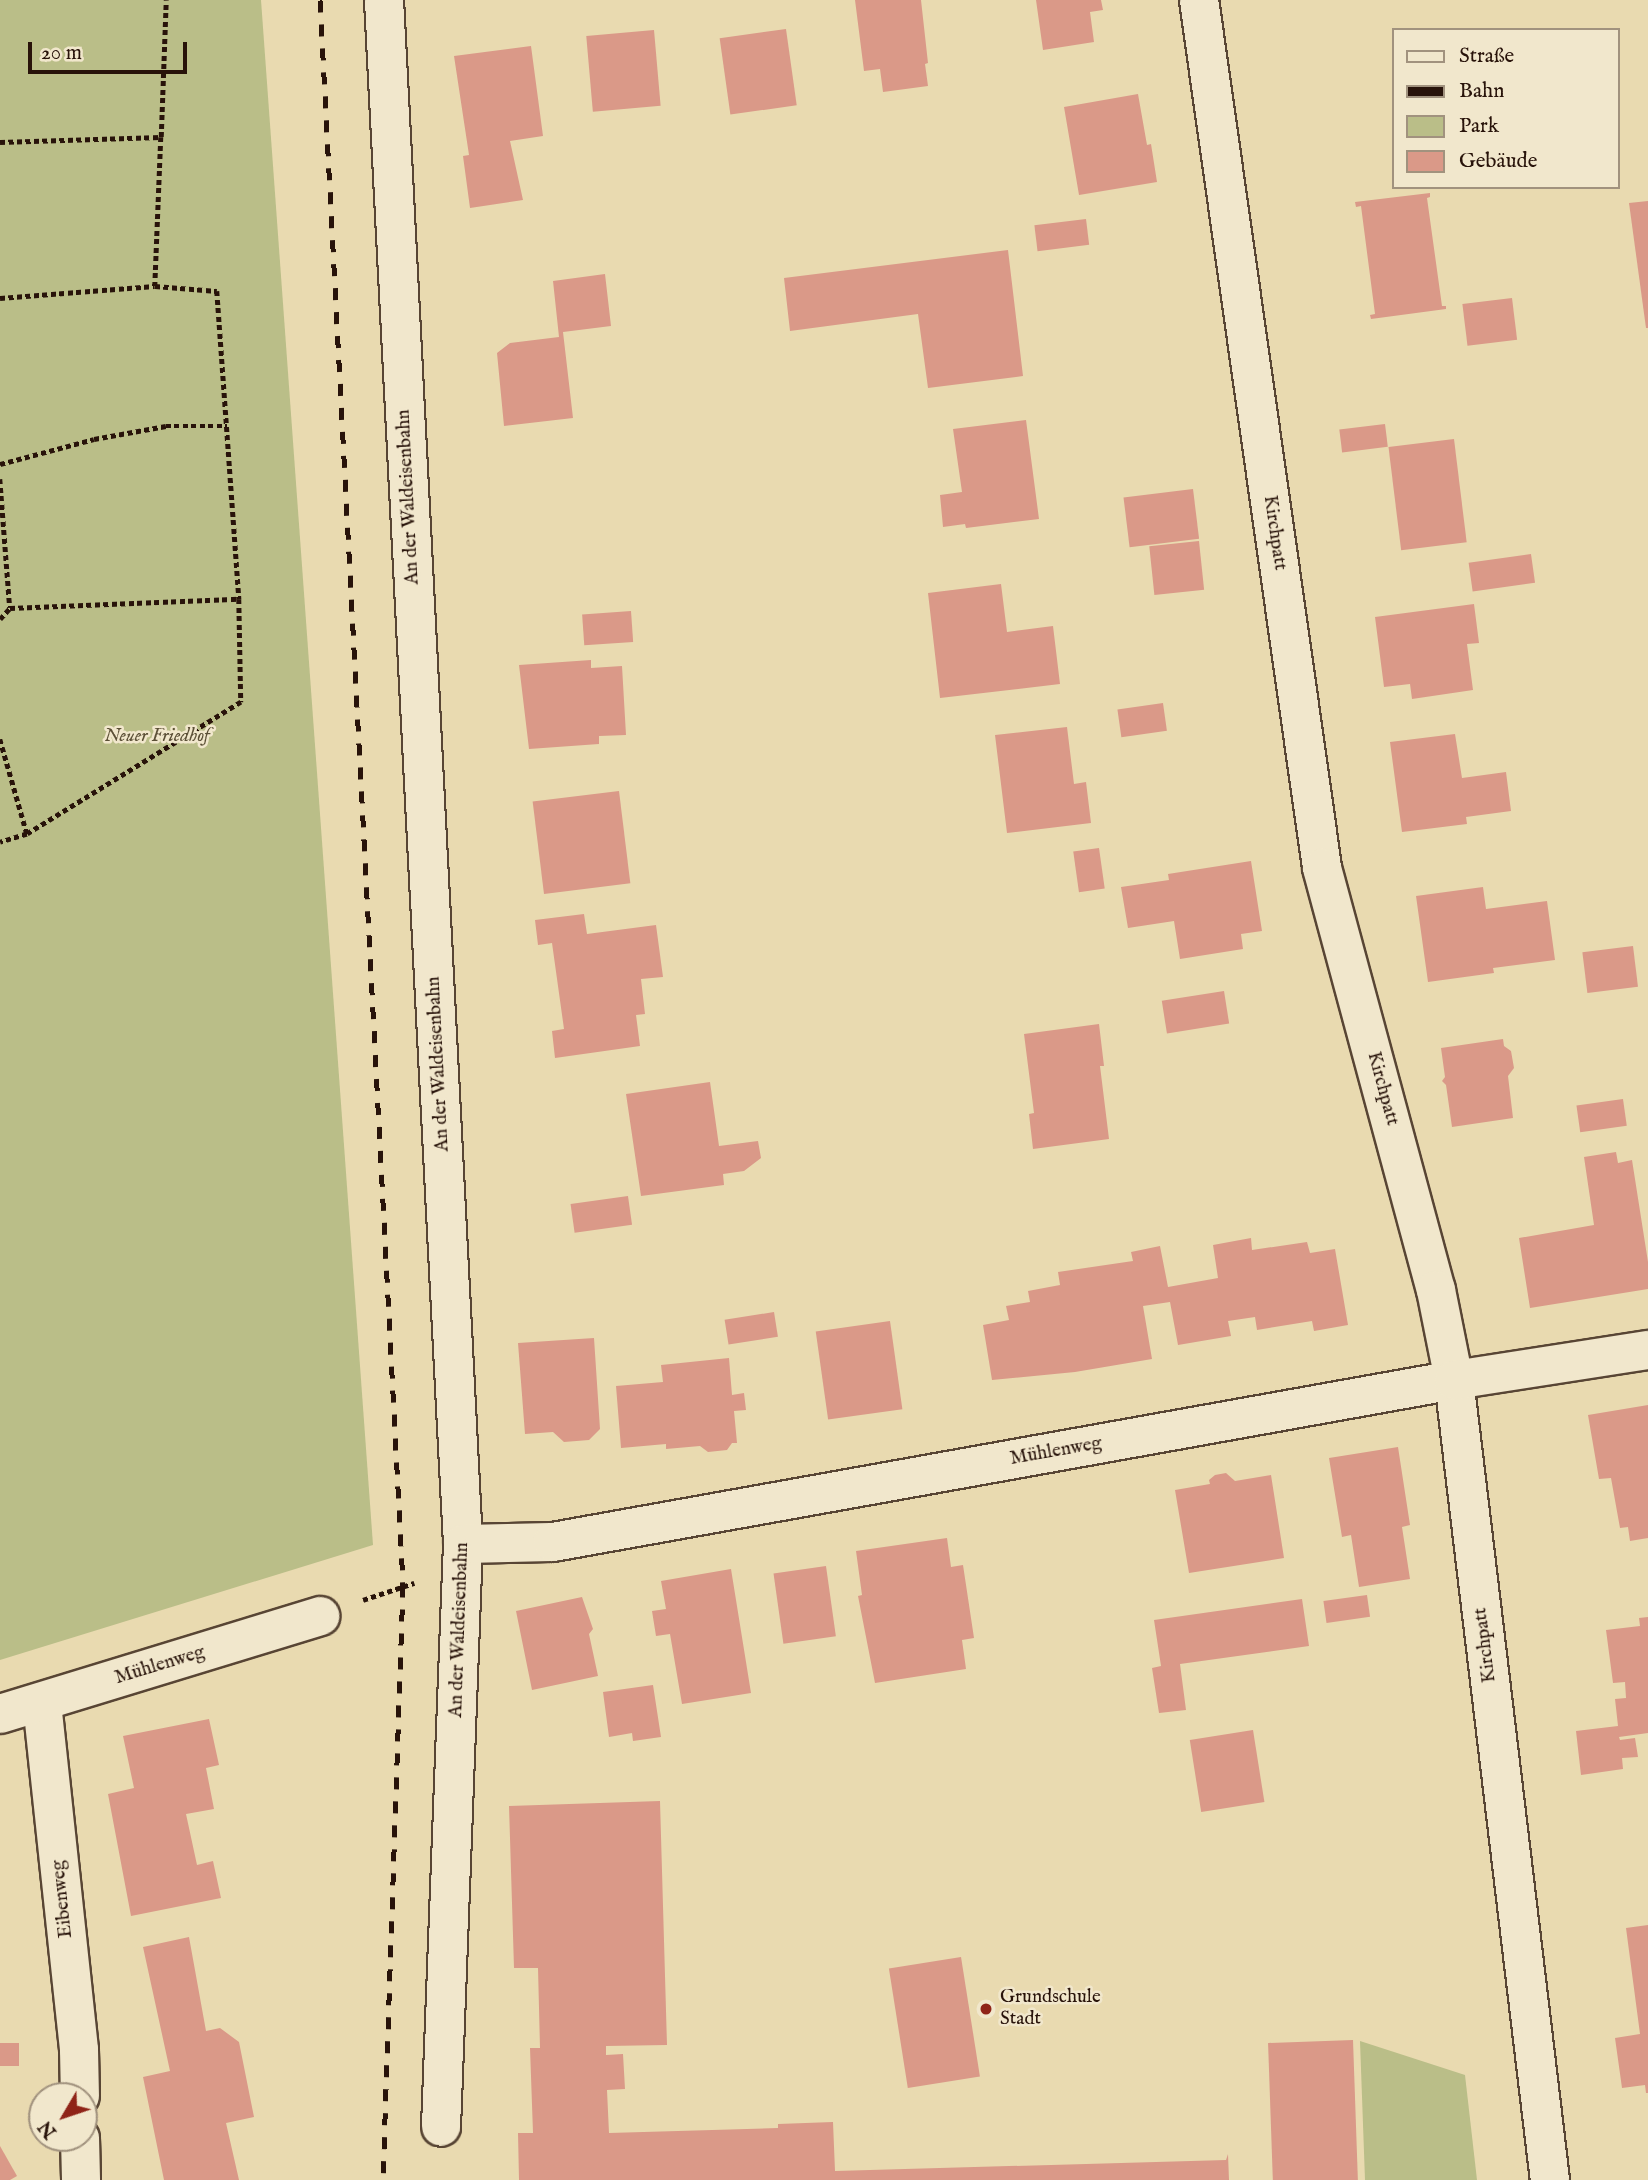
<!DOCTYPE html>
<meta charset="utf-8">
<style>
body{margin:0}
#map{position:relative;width:1648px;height:2180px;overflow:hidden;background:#e9dab0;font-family:"IM FELL English",serif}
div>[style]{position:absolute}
.green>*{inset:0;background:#babe88}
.building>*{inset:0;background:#da9988;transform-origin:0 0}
.path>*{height:4.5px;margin-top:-2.25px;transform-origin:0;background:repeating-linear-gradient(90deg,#28130a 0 5px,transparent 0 8.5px)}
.roads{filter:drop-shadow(2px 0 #584534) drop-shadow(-2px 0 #584534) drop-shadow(0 2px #584534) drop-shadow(0 -2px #584534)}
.street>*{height:38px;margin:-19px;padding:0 19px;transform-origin:19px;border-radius:19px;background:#f1e7cc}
.rail>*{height:5px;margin-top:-2.5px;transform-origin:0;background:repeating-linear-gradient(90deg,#28130a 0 12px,transparent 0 24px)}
.dots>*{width:19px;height:19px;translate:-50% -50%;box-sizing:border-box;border:4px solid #f1e7cc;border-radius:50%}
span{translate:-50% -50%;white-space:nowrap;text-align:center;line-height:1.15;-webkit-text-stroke:5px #f1e7cc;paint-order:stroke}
.street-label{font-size:19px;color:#28130a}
.park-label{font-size:19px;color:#5b4f36;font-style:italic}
.poi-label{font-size:19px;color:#28130a}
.left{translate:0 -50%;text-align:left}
.legend{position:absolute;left:1392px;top:28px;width:228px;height:161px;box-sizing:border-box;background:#f1e7cc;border:2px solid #a1927e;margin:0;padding:9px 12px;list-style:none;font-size:21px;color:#28130a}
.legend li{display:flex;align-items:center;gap:14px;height:35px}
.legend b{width:35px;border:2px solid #a1927e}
.north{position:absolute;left:28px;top:2082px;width:70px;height:70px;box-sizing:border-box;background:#f1e7cc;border:2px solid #a1927e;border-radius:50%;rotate:231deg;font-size:19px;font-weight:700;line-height:28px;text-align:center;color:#28130a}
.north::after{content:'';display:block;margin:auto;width:24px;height:32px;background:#8f2418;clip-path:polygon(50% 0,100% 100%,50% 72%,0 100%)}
.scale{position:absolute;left:28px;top:42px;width:159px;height:32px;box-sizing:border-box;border:4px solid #28130a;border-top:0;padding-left:9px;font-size:21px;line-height:24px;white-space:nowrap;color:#28130a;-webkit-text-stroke:5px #f1e7cc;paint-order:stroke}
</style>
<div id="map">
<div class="green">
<i style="clip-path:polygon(0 0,261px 0,373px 1545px,0 1660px)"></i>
<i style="clip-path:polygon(1360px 2041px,1465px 2075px,1477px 2180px,1365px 2180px)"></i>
</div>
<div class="building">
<i style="clip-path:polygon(855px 0,921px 0,928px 63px,925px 64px,928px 86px,883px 92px,880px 69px,864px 71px)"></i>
<i style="clip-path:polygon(1036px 0,1101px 0,1103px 10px,1090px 12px,1094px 42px,1043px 50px)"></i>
<i style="left:786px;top:29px;width:77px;height:67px;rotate:82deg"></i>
<i style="left:654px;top:30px;width:76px;height:68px;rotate:85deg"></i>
<i style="clip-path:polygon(531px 46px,543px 136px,510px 141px,523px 200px,470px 208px,463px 156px,469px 155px,454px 56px)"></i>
<i style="clip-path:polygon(1138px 94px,1147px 145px,1151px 144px,1157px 182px,1079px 195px,1064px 107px)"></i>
<i style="clip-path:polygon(1430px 193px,1430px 197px,1427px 198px,1442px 306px,1446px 306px,1446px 309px,1371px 319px,1370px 315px,1375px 314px,1361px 206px,1356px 207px,1355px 202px)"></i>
<i style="clip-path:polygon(1648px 201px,1648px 328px,1646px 328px,1629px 203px)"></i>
<i style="left:1086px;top:219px;width:26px;height:52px;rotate:83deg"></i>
<i style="clip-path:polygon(1008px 250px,1023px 376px,928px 388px,918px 314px,790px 331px,784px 278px)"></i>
<i style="clip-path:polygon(605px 274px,611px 326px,563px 332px,573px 418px,504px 426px,497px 353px,510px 343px,559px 337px,553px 281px)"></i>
<i style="left:1512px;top:298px;width:42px;height:50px;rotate:83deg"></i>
<i style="clip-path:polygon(1026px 420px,1039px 519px,966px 528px,965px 524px,943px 527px,940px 495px,962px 492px,953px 429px)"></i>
<i style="left:1385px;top:424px;width:23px;height:46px;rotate:83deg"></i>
<i style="left:1454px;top:439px;width:104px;height:66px;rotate:83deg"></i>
<i style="left:1193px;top:489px;width:50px;height:70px;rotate:83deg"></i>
<i style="left:1199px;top:541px;width:49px;height:50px;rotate:84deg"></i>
<i style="left:1531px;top:554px;width:29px;height:63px;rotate:82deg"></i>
<i style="clip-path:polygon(1001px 584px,1007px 632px,1053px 626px,1060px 684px,940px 698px,928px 593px)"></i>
<i style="clip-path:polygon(1474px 604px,1479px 643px,1467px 644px,1473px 690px,1412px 699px,1410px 684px,1384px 687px,1375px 617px)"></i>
<i style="left:631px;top:611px;width:31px;height:49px;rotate:86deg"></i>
<i style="clip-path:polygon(591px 660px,591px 668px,622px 666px,626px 735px,599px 736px,599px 744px,529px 749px,519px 665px)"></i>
<i style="left:1163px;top:703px;width:28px;height:46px;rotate:82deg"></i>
<i style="clip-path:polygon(1067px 727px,1074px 784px,1086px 782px,1091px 823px,1007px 833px,995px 735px)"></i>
<i style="clip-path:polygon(1455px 734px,1462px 778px,1506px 772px,1511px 811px,1466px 817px,1467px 824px,1402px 832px,1390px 742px)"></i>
<i style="left:619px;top:791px;width:93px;height:87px;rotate:83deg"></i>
<i style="left:1099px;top:848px;width:41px;height:26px;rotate:82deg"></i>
<i style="clip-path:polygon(1251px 861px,1262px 931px,1241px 934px,1243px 949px,1180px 959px,1174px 921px,1128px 928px,1121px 887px,1169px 880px,1168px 874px)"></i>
<i style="clip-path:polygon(1483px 887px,1486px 909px,1547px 901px,1555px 960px,1493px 968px,1494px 973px,1428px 982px,1416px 896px)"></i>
<i style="clip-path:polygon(584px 914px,587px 934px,656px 925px,663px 977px,641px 979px,645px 1014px,636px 1015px,640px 1046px,555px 1058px,552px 1031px,564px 1029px,552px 943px,538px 945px,535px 920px)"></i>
<i style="left:1633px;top:946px;width:41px;height:51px;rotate:83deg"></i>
<i style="left:1224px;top:991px;width:33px;height:63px;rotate:81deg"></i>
<i style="clip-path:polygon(1099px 1024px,1104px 1066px,1100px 1066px,1109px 1139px,1033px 1149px,1029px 1114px,1034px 1113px,1024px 1034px)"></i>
<i style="clip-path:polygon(1503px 1039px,1504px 1046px,1511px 1051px,1514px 1068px,1508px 1076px,1513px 1118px,1452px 1127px,1446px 1085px,1442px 1081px,1445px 1077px,1441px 1048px)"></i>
<i style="clip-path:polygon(710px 1082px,719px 1146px,758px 1141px,761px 1158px,744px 1171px,723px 1174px,724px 1185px,641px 1196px,626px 1094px)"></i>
<i style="left:1623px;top:1099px;width:27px;height:47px;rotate:82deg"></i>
<i style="clip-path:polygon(1616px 1152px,1618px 1163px,1632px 1160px,1648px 1262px,1648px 1289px,1530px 1308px,1519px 1238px,1594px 1225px,1584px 1157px)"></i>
<i style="left:628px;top:1196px;width:29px;height:58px;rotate:82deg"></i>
<i style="clip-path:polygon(1251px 1238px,1252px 1250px,1307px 1242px,1310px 1253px,1335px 1249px,1348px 1325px,1314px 1331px,1312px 1321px,1257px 1330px,1255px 1317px,1228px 1321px,1231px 1336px,1178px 1345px,1170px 1302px,1143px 1306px,1152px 1359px,1075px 1372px,992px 1380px,983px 1325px,1009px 1320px,1006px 1306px,1030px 1302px,1028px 1291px,1060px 1285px,1058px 1272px,1133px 1261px,1131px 1252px,1160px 1246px,1168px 1287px,1218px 1278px,1213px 1245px)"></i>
<i style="left:774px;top:1312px;width:25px;height:50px;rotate:81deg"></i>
<i style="left:890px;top:1321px;width:89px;height:75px;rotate:82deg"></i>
<i style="clip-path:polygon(594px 1338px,600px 1429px,589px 1440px,564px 1442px,553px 1432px,525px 1434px,518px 1343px)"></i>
<i style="clip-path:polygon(729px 1358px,732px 1395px,744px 1393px,746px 1410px,734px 1411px,737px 1443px,732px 1443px,727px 1450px,708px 1452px,700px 1446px,666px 1449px,666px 1444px,621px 1448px,616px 1386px,663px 1382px,661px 1365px)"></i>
<i style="clip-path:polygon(1648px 1405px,1648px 1538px,1630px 1541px,1628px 1527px,1620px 1528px,1611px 1478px,1599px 1479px,1588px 1415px)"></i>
<i style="clip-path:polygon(1398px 1447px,1410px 1525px,1402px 1527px,1410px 1579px,1359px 1587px,1351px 1535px,1342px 1537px,1329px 1458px)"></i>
<i style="clip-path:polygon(1226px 1473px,1235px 1481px,1271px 1475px,1284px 1558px,1189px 1573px,1175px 1490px,1210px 1484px,1209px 1480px,1215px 1475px)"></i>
<i style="clip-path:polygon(947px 1538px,951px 1567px,963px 1565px,974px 1638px,962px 1640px,966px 1669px,875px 1683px,858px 1596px,862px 1595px,856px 1551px)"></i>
<i style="left:826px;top:1566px;width:71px;height:53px;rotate:82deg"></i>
<i style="clip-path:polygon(731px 1569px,751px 1693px,682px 1704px,670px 1634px,656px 1636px,652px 1611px,666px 1609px,661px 1581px)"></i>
<i style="left:1367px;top:1595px;width:22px;height:44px;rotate:82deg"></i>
<i style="clip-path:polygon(582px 1597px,593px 1629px,589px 1634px,598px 1676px,532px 1690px,516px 1611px)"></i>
<i style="clip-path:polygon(1302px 1599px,1309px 1646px,1180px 1664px,1186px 1710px,1159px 1713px,1152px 1668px,1161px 1666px,1154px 1620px)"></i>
<i style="clip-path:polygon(1648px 1617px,1648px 1733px,1619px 1737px,1620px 1740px,1635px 1738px,1638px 1757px,1622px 1758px,1623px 1769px,1581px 1775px,1576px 1731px,1618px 1726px,1615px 1699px,1626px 1698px,1625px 1682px,1613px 1683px,1606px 1630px,1640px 1626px,1639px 1618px)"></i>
<i style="clip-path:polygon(653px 1685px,661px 1737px,633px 1741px,632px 1733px,609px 1737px,603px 1692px)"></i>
<i style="clip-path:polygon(209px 1719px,219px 1765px,206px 1768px,214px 1809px,186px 1814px,197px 1865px,213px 1861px,221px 1898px,131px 1916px,108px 1794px,134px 1788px,123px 1736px)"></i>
<i style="left:1253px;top:1730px;width:73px;height:64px;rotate:81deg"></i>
<i style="clip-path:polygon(660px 1801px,667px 2045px,606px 2046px,606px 2055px,623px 2054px,625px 2089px,607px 2090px,609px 2133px,778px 2128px,778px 2124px,833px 2122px,835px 2171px,1226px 2160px,1228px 2154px,1229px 2180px,519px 2180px,518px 2133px,533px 2133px,530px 2048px,540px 2048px,538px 1968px,514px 1968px,509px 1806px)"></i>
<i style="clip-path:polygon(1648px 1925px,1648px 2093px,1646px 2093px,1645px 2085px,1622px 2088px,1615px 2038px,1640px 2034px,1626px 1928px)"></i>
<i style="clip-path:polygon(189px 1937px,206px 2031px,220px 2028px,239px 2042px,254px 2117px,226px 2123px,239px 2180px,164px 2180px,143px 2077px,170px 2071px,143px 1947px)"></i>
<i style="left:961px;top:1957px;width:121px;height:73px;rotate:81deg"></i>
<i style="left:1353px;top:2040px;width:140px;height:85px;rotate:88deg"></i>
<i style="left:19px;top:2043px;width:23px;height:19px;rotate:90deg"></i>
<i style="clip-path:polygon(0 2146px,17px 2176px,10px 2180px,0 2180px)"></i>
</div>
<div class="path">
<i style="left:161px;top:137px;width:137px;rotate:-87.9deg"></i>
<i style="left:0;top:142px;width:161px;rotate:-1.8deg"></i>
<i style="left:161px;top:137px;width:149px;rotate:92.3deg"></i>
<i style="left:0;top:298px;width:155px;rotate:-4.4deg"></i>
<i style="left:155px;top:286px;width:62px;rotate:4.6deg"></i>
<i style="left:217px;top:291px;width:309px;rotate:85.9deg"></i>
<i style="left:239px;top:599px;width:103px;rotate:88.9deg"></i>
<i style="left:241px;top:702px;width:251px;rotate:148.3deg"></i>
<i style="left:27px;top:834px;width:28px;rotate:163deg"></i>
<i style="left:0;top:464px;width:97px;rotate:-14.9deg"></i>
<i style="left:94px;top:439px;width:73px;rotate:-10.2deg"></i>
<i style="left:166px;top:426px;width:61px"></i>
<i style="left:0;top:479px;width:129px;rotate:85.6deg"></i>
<i style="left:10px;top:608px;width:229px;rotate:-2.3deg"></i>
<i style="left:0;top:619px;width:15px;rotate:-48deg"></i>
<i style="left:0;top:739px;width:99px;rotate:74.1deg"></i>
<i style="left:363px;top:1600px;width:54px;rotate:-18.4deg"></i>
</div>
<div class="roads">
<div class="street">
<i style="left:384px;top:0;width:1546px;rotate:87.07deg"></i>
<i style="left:463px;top:1544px;width:583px;rotate:92.16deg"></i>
<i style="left:1199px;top:0;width:877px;rotate:81.93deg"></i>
<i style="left:1322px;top:868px;width:437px;rotate:74.9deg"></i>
<i style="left:1436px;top:1290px;width:92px;rotate:78.7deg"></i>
<i style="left:1454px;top:1380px;width:806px;rotate:83.16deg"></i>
<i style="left:463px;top:1544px;width:90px;rotate:-1.3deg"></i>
<i style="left:553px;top:1542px;width:915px;rotate:-10.19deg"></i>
<i style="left:1454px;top:1380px;width:196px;rotate:-8.8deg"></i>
<i style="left:42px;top:1703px;width:349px;rotate:83.9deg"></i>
<i style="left:79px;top:2050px;width:46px;rotate:88.8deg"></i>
<i style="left:0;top:1714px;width:335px;rotate:-17deg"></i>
<i style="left:80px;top:2138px;width:42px;rotate:88.6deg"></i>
</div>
</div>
<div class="rail">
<i style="left:320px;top:0;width:1587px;rotate:87deg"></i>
<i style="left:403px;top:1585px;width:595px;rotate:91.93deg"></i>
</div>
<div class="dots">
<i style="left:986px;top:2009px;background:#8f2418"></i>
</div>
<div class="street-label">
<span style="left:409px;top:497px;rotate:-93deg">An der Waldeisenbahn</span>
<span style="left:1274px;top:533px;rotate:82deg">Kirchpatt</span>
<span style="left:439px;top:1064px;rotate:-93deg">An der Waldeisenbahn</span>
<span style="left:1382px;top:1089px;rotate:75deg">Kirchpatt</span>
<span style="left:1056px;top:1452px;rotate:-10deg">Mühlenweg</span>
<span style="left:460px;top:1630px;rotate:-88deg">An der Waldeisenbahn</span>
<span style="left:1486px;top:1645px;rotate:-97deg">Kirchpatt</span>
<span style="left:160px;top:1666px;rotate:-17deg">Mühlenweg</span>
<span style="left:63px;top:1899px;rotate:-96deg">Eibenweg</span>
</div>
<div class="park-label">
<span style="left:157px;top:737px">Neuer Friedhof</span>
</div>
<div class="poi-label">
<span class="left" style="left:1000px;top:2009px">Grundschule<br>Stadt</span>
</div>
<ul class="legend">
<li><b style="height:9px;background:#f1e7cc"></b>Straße</li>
<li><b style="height:9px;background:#28130a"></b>Bahn</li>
<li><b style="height:19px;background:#babe88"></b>Park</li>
<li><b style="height:19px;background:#da9988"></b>Gebäude</li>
</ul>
<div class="north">N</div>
<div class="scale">20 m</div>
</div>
